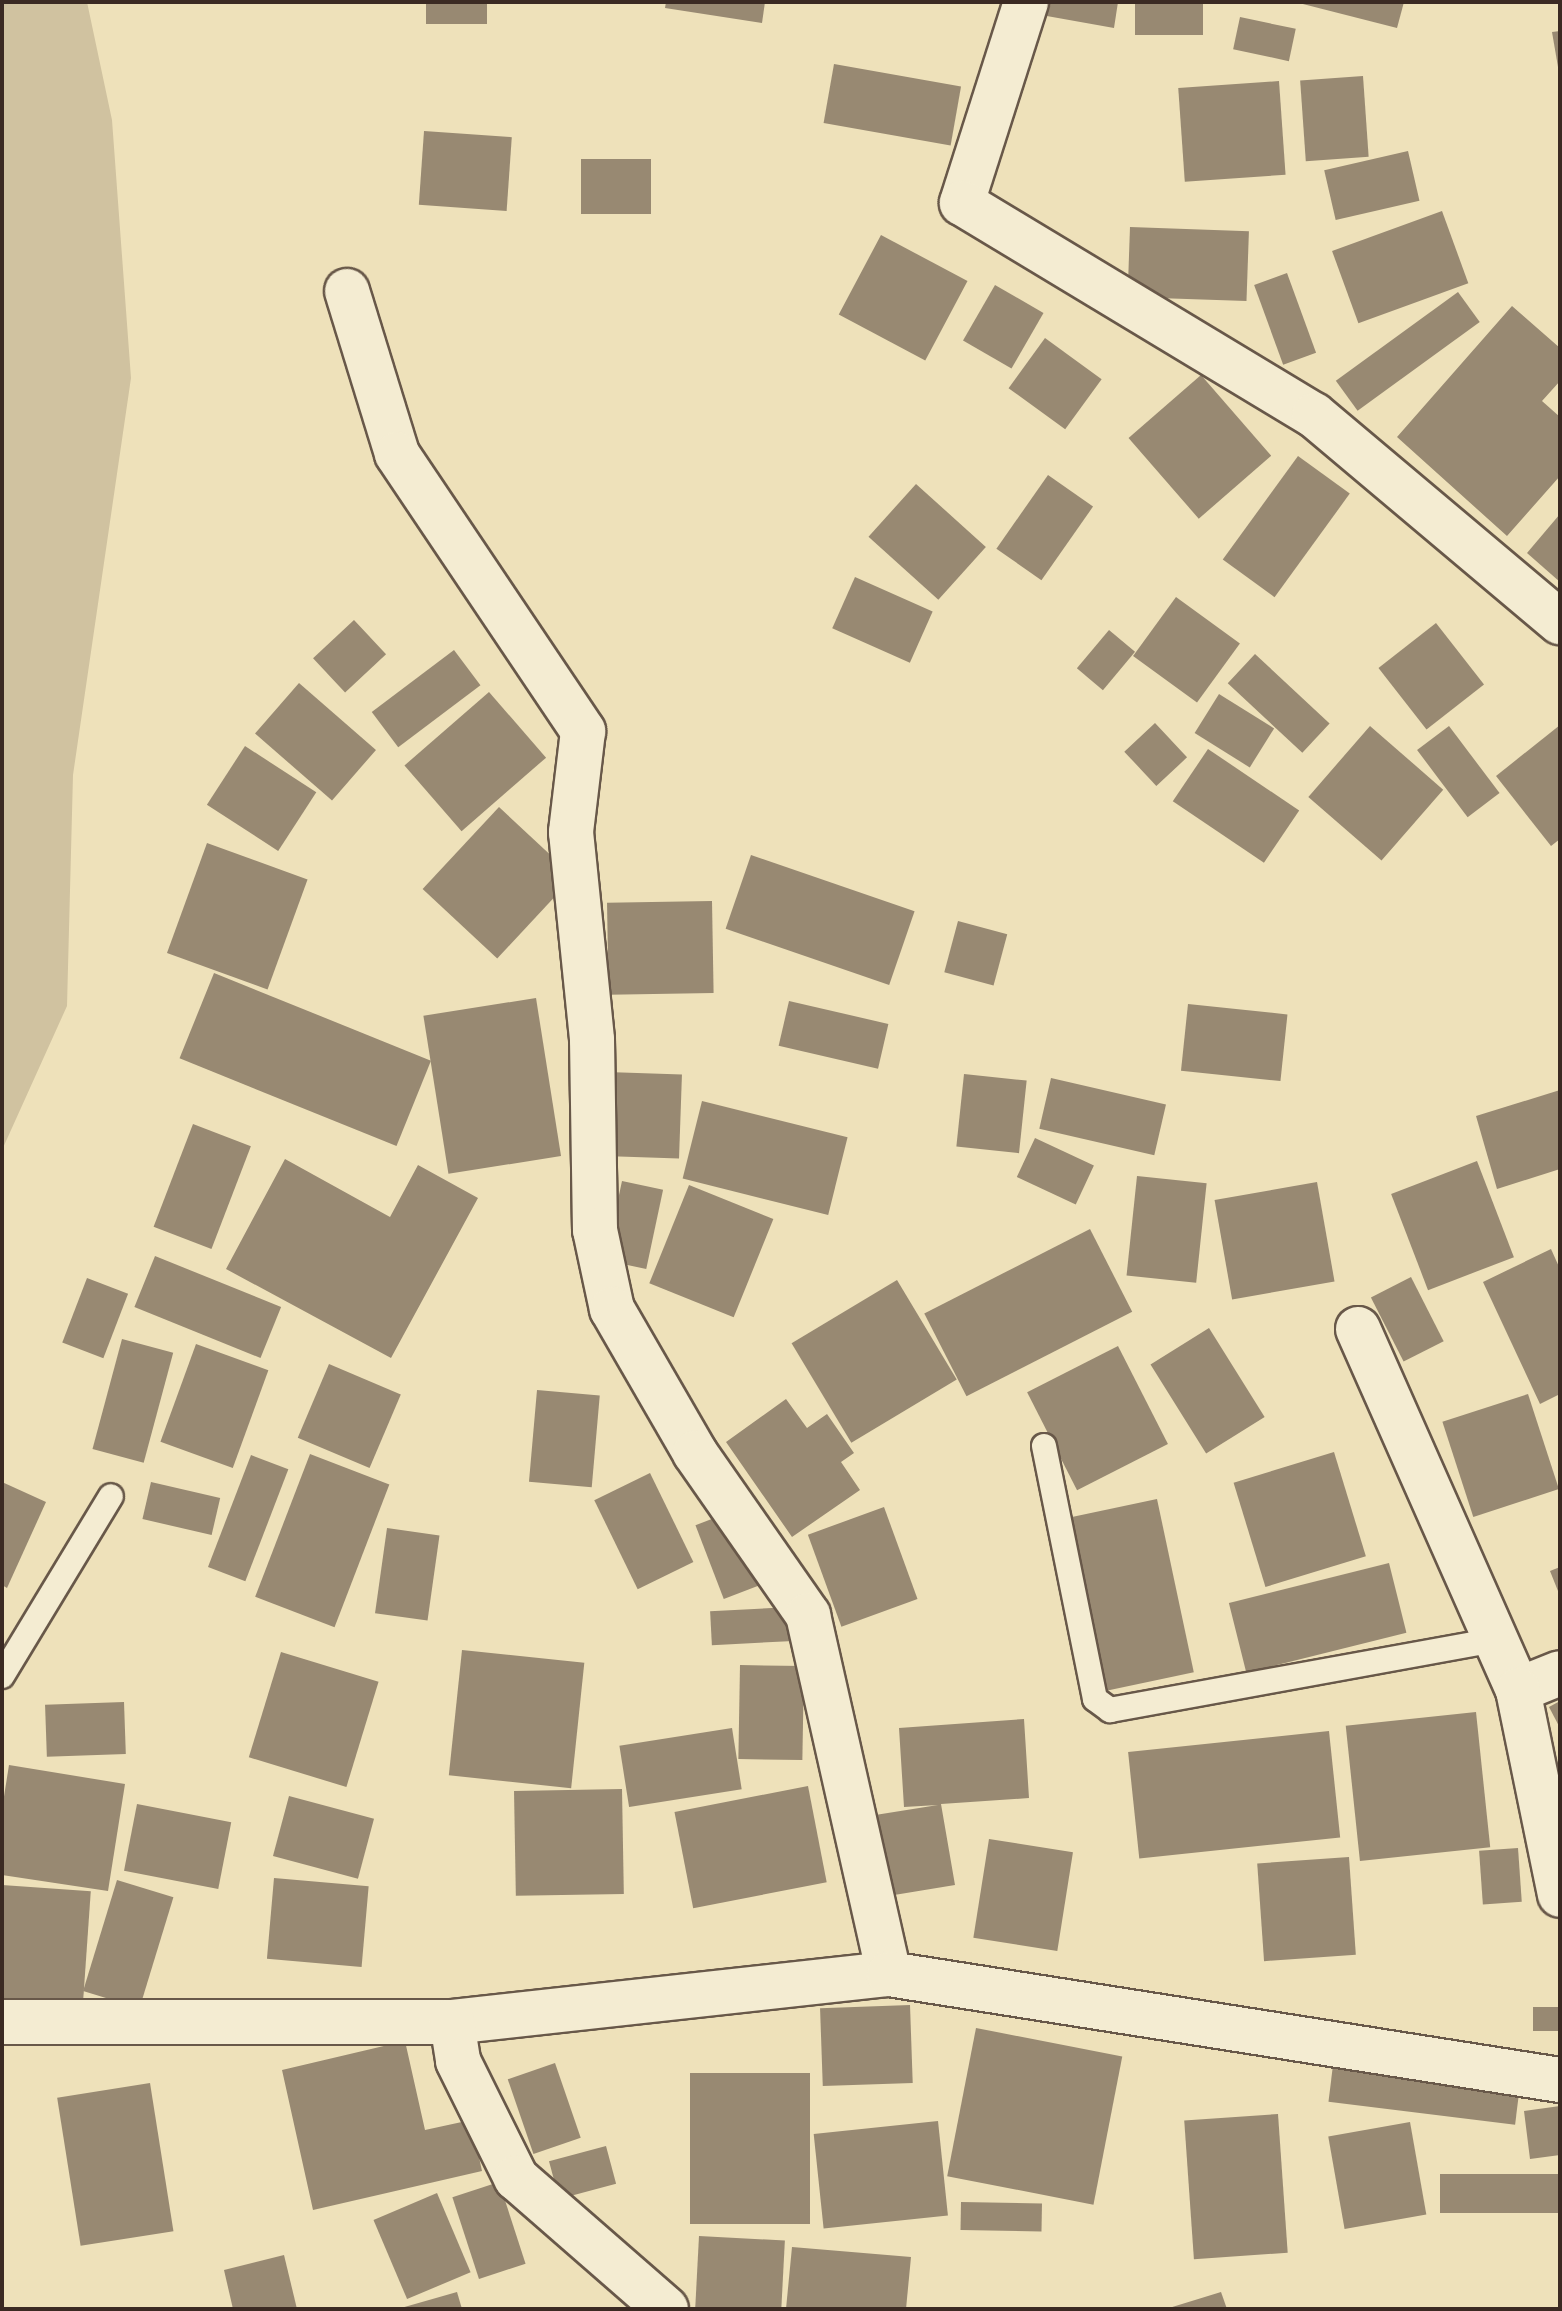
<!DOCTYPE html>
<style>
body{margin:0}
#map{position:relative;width:1562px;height:2311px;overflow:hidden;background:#eee1ba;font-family:"IM FELL English",serif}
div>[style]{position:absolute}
.green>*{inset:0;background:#d0c2a0}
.building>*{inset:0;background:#988972;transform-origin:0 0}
.roads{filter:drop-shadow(2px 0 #685849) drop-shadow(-2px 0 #685849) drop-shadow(0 2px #685849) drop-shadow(0 -2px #685849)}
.service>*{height:24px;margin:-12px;padding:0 12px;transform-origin:12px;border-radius:12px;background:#f4ecd2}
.minor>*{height:44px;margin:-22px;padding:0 22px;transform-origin:22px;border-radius:22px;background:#f4ecd2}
span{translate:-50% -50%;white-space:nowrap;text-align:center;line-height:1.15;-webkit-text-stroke:7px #f4ecd2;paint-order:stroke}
.frame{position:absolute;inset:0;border:4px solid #3b2a23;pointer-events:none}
</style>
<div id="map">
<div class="green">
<i style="clip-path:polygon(2px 2px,87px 2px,112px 120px,131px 378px,73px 775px,67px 1006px,2px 1150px)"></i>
</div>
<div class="building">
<i style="left:426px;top:2px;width:61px;height:22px"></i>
<i style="clip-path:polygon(666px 2px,765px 2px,762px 23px,665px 8px)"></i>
<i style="clip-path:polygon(1032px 2px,1118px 2px,1114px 28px,1030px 13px)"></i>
<i style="left:1135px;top:2px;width:68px;height:33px"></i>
<i style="clip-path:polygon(1295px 2px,1404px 2px,1397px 28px)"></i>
<i style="left:1240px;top:17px;width:57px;height:33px;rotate:12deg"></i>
<i style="clip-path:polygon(1560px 31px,1560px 67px,1558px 67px,1552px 32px)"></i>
<i style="left:834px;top:64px;width:129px;height:60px;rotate:10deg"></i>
<i style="left:1363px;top:76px;width:81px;height:63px;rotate:86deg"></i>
<i style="left:1279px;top:81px;width:94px;height:101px;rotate:86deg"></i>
<i style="left:424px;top:131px;width:88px;height:74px;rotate:4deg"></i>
<i style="left:1408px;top:151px;width:51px;height:86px;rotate:77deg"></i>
<i style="left:651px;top:159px;width:55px;height:70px;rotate:90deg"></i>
<i style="left:1442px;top:211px;width:77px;height:117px;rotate:70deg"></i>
<i style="left:1130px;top:227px;width:119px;height:70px;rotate:2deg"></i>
<i style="left:881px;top:235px;width:98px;height:90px;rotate:28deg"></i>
<i style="left:1287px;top:273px;width:85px;height:35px;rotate:70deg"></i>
<i style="left:995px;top:285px;width:56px;height:64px;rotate:30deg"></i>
<i style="left:1458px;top:292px;width:37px;height:151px;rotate:54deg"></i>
<i style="clip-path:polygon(1512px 306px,1560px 348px,1560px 381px,1542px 401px,1560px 417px,1560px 476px,1507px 536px,1397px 437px)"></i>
<i style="left:1045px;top:338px;width:70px;height:62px;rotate:36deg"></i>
<i style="left:1201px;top:375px;width:107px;height:96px;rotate:49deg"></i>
<i style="left:1298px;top:456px;width:64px;height:128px;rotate:36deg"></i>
<i style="left:1048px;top:475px;width:55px;height:90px;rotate:35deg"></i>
<i style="left:916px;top:484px;width:94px;height:71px;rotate:42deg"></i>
<i style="clip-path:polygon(1560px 514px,1560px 582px,1527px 553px)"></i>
<i style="left:855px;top:577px;width:85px;height:56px;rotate:24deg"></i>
<i style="left:1176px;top:597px;width:79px;height:73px;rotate:36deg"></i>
<i style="left:354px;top:620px;width:47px;height:56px;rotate:47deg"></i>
<i style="left:1436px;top:623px;width:78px;height:73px;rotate:52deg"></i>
<i style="left:1109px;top:630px;width:34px;height:50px;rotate:40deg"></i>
<i style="left:454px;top:650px;width:44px;height:103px;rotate:53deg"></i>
<i style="left:1255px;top:654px;width:102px;height:40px;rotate:43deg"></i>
<i style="left:299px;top:683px;width:102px;height:67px;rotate:41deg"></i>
<i style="left:489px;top:692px;width:87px;height:112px;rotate:49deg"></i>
<i style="left:1219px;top:694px;width:65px;height:46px;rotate:32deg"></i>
<i style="left:1155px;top:723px;width:47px;height:42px;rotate:47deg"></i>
<i style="clip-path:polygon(1560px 725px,1560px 839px,1551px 846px,1496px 776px)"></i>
<i style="left:1370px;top:726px;width:97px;height:94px;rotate:41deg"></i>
<i style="left:1449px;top:726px;width:84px;height:40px;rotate:53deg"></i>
<i style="left:245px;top:746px;width:85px;height:70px;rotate:33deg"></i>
<i style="left:1208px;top:749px;width:110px;height:63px;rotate:34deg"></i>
<i style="left:499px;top:807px;width:102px;height:112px;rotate:43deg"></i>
<i style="left:207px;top:843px;width:107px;height:117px;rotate:20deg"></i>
<i style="left:751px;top:855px;width:173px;height:78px;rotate:19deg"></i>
<i style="left:712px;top:901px;width:92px;height:105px;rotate:89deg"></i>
<i style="left:958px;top:921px;width:51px;height:53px;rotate:15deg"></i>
<i style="left:214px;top:973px;width:234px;height:92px;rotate:22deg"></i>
<i style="left:536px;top:998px;width:160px;height:114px;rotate:81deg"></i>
<i style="left:789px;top:1001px;width:102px;height:46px;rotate:13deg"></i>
<i style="left:1188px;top:1004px;width:100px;height:67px;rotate:6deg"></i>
<i style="left:607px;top:1072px;width:75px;height:84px;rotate:2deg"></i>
<i style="left:964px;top:1074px;width:63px;height:73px;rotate:6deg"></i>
<i style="left:1051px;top:1078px;width:118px;height:52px;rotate:13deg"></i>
<i style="clip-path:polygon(1560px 1090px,1560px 1169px,1497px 1189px,1476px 1116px)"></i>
<i style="left:702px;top:1101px;width:150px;height:80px;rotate:14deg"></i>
<i style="left:193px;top:1124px;width:62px;height:110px;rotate:21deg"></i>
<i style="left:1035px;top:1138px;width:65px;height:43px;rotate:25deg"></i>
<i style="clip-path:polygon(285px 1159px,390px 1217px,418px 1165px,478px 1198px,391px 1358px,226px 1269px)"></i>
<i style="left:1477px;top:1161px;width:103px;height:92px;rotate:69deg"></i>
<i style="left:1137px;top:1176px;width:70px;height:100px;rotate:6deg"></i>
<i style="left:622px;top:1181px;width:42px;height:81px;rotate:12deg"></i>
<i style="left:1317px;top:1182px;width:101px;height:104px;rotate:80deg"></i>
<i style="left:689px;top:1185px;width:91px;height:106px;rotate:22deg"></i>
<i style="left:1090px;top:1229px;width:93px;height:186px;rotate:63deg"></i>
<i style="clip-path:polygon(1551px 1249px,1560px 1269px,1560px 1394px,1540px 1404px,1483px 1282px)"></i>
<i style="left:155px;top:1256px;width:136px;height:55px;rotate:22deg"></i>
<i style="left:1411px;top:1277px;width:72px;height:45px;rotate:63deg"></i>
<i style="left:87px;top:1278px;width:44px;height:69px;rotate:21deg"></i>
<i style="left:897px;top:1280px;width:116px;height:123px;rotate:59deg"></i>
<i style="left:1209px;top:1328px;width:105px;height:69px;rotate:58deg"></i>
<i style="left:122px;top:1339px;width:53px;height:114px;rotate:15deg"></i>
<i style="left:196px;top:1344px;width:77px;height:104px;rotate:20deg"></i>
<i style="left:1118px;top:1346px;width:110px;height:102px;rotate:63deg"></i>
<i style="left:329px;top:1364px;width:78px;height:80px;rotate:23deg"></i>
<i style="left:537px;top:1390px;width:63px;height:92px;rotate:5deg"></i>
<i style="left:1528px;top:1394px;width:100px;height:90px;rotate:72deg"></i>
<i style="clip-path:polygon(786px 1399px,807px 1428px,827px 1414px,854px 1453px,841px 1462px,860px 1490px,792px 1537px,726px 1442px)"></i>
<i style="left:1334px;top:1452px;width:109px;height:105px;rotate:73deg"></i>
<i style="left:310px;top:1454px;width:85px;height:153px;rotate:21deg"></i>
<i style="left:251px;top:1455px;width:40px;height:120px;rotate:21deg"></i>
<i style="left:650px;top:1473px;width:99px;height:62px;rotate:64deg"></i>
<i style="clip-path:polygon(2px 1482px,46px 1502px,7px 1588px,2px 1585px)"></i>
<i style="left:151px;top:1482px;width:71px;height:38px;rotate:13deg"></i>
<i style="left:1157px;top:1499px;width:177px;height:93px;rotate:78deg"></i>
<i style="left:884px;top:1507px;width:98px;height:81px;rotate:70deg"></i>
<i style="left:730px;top:1512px;width:79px;height:37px;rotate:69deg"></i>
<i style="left:387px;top:1528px;width:53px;height:86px;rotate:8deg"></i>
<i style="left:1389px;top:1563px;width:72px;height:165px;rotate:76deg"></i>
<i style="clip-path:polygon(1560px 1567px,1560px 1596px,1550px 1571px)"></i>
<i style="left:792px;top:1607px;width:34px;height:82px;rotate:87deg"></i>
<i style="left:462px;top:1650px;width:123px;height:126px;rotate:6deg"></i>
<i style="left:281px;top:1652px;width:102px;height:110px;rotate:17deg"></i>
<i style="left:740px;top:1665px;width:64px;height:94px;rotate:1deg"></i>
<i style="clip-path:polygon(1560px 1701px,1560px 1728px,1549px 1707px)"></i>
<i style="left:124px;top:1702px;width:52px;height:79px;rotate:88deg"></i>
<i style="left:1476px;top:1712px;width:136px;height:131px;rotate:84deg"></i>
<i style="clip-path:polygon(1024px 1719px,1029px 1798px,941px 1804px,955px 1885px,882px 1897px,869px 1816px,938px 1805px,904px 1807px,899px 1728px)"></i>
<i style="left:732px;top:1728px;width:62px;height:114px;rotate:81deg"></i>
<i style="left:1329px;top:1731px;width:107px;height:202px;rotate:84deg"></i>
<i style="clip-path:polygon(9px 1765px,125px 1784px,108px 1891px,2px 1875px,2px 1809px)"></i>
<i style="left:808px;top:1786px;width:98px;height:136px;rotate:79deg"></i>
<i style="left:622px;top:1789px;width:105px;height:108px;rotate:89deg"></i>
<i style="left:289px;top:1796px;width:88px;height:62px;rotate:15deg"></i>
<i style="left:137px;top:1804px;width:96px;height:68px;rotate:11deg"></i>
<i style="left:989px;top:1839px;width:85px;height:100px;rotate:9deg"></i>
<i style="left:1518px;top:1848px;width:54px;height:39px;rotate:86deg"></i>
<i style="left:1349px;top:1857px;width:98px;height:92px;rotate:86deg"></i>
<i style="left:274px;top:1878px;width:95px;height:81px;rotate:5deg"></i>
<i style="left:117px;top:1880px;width:59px;height:116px;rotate:17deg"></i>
<i style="left:2px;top:1885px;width:89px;height:126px;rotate:4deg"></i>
<i style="left:910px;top:2005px;width:78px;height:90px;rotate:88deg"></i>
<i style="left:1560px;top:2007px;width:24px;height:27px;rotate:90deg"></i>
<i style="left:976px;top:2028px;width:149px;height:151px;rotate:11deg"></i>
<i style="clip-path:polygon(405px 2041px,425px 2130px,471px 2120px,482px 2171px,313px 2210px,282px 2070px)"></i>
<i style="left:555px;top:2063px;width:79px;height:50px;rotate:71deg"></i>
<i style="left:1333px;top:2065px;width:188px;height:37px;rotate:7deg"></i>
<i style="left:690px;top:2073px;width:120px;height:151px"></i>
<i style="left:150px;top:2083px;width:150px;height:94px;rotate:81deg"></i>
<i style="clip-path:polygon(1560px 2106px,1560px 2155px,1530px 2159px,1524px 2111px)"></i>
<i style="left:1278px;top:2114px;width:139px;height:94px;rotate:86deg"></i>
<i style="left:938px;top:2121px;width:95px;height:125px;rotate:84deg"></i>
<i style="left:1410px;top:2122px;width:94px;height:83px;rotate:80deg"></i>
<i style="left:606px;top:2146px;width:39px;height:59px;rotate:75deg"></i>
<i style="left:1560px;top:2174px;width:39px;height:120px;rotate:90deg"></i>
<i style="left:499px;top:2182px;width:86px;height:49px;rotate:72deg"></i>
<i style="left:437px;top:2193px;width:86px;height:69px;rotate:67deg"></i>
<i style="left:961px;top:2202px;width:81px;height:28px;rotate:1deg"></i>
<i style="left:699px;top:2236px;width:86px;height:73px;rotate:3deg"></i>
<i style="clip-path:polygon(792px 2247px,911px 2257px,906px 2309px,786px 2309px)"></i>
<i style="clip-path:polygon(284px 2255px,297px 2309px,233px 2309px,224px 2270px)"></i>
<i style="clip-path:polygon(457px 2292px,462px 2309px,401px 2309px,401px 2308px)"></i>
<i style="clip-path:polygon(1221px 2292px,1227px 2309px,1169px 2309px,1169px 2308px)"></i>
</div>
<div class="roads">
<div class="service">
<i style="left:1044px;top:1446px;width:258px;rotate:78.6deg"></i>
<i style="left:1095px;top:1699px;width:19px;rotate:36deg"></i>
<i style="left:1110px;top:1710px;width:392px;rotate:-10.3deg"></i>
<i style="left:2px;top:1676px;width:210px;rotate:-58.8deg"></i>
</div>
<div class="minor">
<i style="left:1026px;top:2px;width:211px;rotate:107.7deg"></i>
<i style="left:962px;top:203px;width:411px;rotate:31.1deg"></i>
<i style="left:1314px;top:415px;width:322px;rotate:40.1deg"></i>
<i style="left:347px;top:291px;width:170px;rotate:72.9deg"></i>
<i style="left:397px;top:454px;width:334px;rotate:56.1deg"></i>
<i style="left:583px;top:731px;width:102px;rotate:96.8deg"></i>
<i style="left:571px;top:832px;width:209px;rotate:84.2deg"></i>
<i style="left:592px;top:1040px;width:190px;rotate:89.1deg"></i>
<i style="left:595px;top:1230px;width:81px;rotate:77.9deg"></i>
<i style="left:612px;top:1309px;width:166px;rotate:60deg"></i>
<i style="left:695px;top:1453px;width:198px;rotate:55.1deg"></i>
<i style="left:808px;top:1615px;width:368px;rotate:77.3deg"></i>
<i style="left:1358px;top:1329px;width:395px;rotate:66.1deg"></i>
<i style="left:1518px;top:1690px;width:45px;rotate:-22deg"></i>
<i style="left:1518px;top:1690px;width:209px;rotate:78.4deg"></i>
<i style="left:2px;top:2022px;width:450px"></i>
<i style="left:452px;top:2022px;width:440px;rotate:-6.3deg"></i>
<i style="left:889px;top:1974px;width:679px;rotate:8.98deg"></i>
<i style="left:452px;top:2022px;width:39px;rotate:81deg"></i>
<i style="left:458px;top:2061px;width:131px;rotate:63.6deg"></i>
<i style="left:516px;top:2178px;width:199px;rotate:41.1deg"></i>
</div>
</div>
<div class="frame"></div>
</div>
